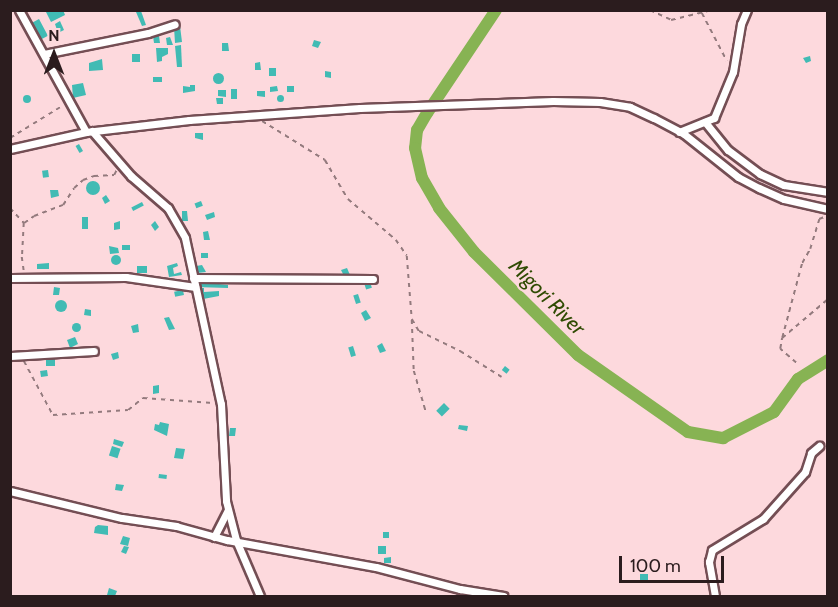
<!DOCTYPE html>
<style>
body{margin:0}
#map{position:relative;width:838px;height:607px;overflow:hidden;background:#fdd9dd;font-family:Cabin,sans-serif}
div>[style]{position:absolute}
.river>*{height:12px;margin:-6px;padding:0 6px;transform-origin:6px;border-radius:6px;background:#87b353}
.building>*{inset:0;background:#41bbb4;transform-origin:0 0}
.round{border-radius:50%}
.path>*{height:1.5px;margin-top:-0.75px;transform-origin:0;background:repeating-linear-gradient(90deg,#937a7d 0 4.5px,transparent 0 9px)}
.roads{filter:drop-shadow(2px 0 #744e54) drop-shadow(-2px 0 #744e54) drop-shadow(0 2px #744e54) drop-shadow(0 -2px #744e54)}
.minor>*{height:7px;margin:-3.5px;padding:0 3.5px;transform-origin:3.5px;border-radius:3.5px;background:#fff}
span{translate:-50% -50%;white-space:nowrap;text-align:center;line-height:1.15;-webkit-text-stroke:4.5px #fdd9dd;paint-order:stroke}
.water-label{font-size:21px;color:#304b03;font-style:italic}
.frame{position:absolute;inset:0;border:12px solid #2b1c1e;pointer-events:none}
.north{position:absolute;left:24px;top:24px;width:60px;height:60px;-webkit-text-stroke:4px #fdd9dd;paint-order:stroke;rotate:0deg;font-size:16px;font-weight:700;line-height:24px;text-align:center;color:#2b1c1e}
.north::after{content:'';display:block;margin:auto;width:21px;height:27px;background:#2b1c1e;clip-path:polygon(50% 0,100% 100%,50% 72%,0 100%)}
.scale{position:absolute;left:619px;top:556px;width:105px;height:27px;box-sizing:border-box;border:3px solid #2b1c1e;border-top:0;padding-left:8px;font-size:18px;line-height:21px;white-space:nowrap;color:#2b1c1e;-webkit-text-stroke:4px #fdd9dd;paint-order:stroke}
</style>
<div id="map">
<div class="river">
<i style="left:496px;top:10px;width:124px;rotate:123.8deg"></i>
<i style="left:427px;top:113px;width:20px;rotate:120deg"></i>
<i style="left:417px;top:130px;width:18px;rotate:96deg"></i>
<i style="left:415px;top:148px;width:31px;rotate:77deg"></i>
<i style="left:422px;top:178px;width:34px;rotate:60deg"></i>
<i style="left:439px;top:208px;width:56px;rotate:51.5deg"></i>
<i style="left:474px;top:252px;width:146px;rotate:44.7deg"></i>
<i style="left:578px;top:355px;width:134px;rotate:35deg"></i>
<i style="left:688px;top:432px;width:36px;rotate:10deg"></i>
<i style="left:723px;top:438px;width:57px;rotate:-27deg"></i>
<i style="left:774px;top:412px;width:41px;rotate:-54deg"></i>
<i style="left:798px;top:379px;width:36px;rotate:-32deg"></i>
</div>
<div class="building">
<i style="clip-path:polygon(45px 10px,63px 10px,65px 15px,51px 22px)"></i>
<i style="clip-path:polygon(141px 11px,146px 25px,142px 26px,136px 12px)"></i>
<i style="left:39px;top:19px;width:19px;height:11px;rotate:62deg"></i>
<i style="clip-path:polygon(60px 21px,64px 30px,58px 33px,55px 24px)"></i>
<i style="clip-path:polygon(180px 26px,182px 42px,175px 43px,174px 27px)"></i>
<i style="clip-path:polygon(153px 36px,159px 36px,160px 43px,154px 43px)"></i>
<i style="clip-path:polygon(170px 37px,173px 45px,167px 45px,166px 38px)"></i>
<i style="clip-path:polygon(314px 40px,321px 42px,318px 48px,312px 46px)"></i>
<i style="clip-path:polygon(222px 43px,228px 43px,229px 51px,222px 51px)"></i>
<i style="clip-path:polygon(181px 45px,182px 67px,177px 67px,175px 46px)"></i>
<i style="clip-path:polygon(156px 48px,168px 48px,168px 54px,162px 57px,162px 61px,157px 62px)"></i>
<i style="left:132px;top:54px;width:8px;height:8px"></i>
<i style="clip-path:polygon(810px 56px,811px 61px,806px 63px,803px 58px)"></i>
<i style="clip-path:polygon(102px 59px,103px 70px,89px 71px,89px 63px)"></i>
<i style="clip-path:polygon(260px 62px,261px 70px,255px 70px,255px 63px)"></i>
<i style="left:269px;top:68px;width:7px;height:8px"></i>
<i style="clip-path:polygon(325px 71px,331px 72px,331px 78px,325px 77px)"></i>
<i class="round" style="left:212.5px;top:72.5px;width:11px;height:11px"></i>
<i style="left:153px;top:77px;width:9px;height:5px"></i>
<i style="clip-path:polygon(83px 83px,86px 95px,73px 98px,72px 85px)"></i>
<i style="clip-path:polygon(190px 85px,195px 85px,195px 91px,183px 93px,183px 86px,190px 87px)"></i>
<i style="clip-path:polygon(277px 86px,278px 91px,270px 92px,270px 87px)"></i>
<i style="left:287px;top:86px;width:7px;height:6px"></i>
<i style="left:231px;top:89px;width:6px;height:10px"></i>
<i style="clip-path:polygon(218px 90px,226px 90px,226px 97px,218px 96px)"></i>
<i style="clip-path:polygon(257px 91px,265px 91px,265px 97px,257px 96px)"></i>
<i class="round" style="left:276.5px;top:94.5px;width:7px;height:7px"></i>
<i class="round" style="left:23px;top:95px;width:8px;height:8px"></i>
<i style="clip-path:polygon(216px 98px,223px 98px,223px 104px,217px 104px)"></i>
<i style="clip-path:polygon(195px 133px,203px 133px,203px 140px,195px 138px)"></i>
<i style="left:79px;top:144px;width:8px;height:4px;rotate:60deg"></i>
<i style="left:48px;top:170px;width:7px;height:6px;rotate:82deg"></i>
<i class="round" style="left:86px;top:181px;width:14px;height:14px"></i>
<i style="clip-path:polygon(50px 190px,58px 190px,59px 196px,51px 198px)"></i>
<i style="clip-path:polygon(106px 195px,110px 201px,105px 204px,102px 198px)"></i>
<i style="left:201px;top:201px;width:5px;height:7px;rotate:68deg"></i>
<i style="left:142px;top:202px;width:4px;height:12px;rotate:63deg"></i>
<i style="clip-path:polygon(182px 211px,187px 211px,188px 221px,182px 221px)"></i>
<i style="clip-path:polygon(214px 212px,215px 217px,207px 220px,205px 215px)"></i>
<i style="left:82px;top:217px;width:6px;height:12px"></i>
<i style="clip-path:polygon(120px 221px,120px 229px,114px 230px,114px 223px)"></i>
<i style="clip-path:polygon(155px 221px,159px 227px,155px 231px,151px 225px)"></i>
<i style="clip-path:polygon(208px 231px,210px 240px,204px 240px,203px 232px)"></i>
<i style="left:122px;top:245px;width:8px;height:5px"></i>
<i style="clip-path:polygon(109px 246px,118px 248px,119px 253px,110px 254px)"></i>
<i style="left:201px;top:253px;width:7px;height:5px"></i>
<i class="round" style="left:111px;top:255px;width:10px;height:10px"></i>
<i style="clip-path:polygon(49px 263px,49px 269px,37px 269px,37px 264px)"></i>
<i style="clip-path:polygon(177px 263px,178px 266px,173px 268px,174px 274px,181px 272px,182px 275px,169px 277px,167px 266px)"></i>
<i style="clip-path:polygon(202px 265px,206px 272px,197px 273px,196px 266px)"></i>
<i style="left:137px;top:266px;width:10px;height:7px"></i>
<i style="clip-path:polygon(347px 268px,350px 275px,345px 278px,341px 270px)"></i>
<i style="clip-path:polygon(195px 282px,219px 282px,219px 284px,228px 285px,228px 288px,195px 287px)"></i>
<i style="left:370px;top:282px;width:6px;height:6px;rotate:72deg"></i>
<i style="clip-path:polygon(54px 287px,60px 288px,59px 295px,53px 295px)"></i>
<i style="clip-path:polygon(198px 288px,204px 288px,204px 292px,219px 291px,219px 296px,198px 300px)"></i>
<i style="left:183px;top:290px;width:5px;height:9px;rotate:79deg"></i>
<i style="left:358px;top:294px;width:9px;height:5px;rotate:72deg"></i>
<i class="round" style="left:55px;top:300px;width:12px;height:12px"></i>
<i style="clip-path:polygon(85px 309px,91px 310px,91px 316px,84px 315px)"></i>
<i style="clip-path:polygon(366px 310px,371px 318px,365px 321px,361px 313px)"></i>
<i style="clip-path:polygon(169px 317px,175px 329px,169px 330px,164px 318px)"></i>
<i class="round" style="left:71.5px;top:322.5px;width:9px;height:9px"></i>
<i style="clip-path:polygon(138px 324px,139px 332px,133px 333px,131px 326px)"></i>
<i style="clip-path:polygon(75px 337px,78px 344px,70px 348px,67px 340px)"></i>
<i style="clip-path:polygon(382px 343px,386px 351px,380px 353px,377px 346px)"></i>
<i style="left:353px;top:346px;width:10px;height:5px;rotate:73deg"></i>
<i style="clip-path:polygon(118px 352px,119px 358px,113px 360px,111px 354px)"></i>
<i style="left:46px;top:355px;width:9px;height:11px"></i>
<i style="left:505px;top:366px;width:6px;height:5px;rotate:39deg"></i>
<i style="left:47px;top:370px;width:6px;height:7px;rotate:81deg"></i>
<i style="clip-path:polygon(159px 385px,159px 393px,153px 394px,153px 386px)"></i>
<i style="left:444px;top:403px;width:8px;height:11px;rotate:45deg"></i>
<i style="clip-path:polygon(160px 422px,169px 424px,167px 436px,154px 430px,155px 424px,159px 425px)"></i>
<i style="clip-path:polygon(459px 425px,468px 426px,467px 431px,458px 429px)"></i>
<i style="clip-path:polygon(230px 428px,236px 428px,235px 436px,229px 436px)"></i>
<i style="clip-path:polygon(114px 439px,124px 442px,122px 447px,113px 444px)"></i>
<i style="left:112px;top:446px;width:9px;height:10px;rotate:18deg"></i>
<i style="clip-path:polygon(176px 448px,185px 449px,183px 459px,174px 458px)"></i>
<i style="left:159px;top:474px;width:8px;height:4px;rotate:7deg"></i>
<i style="clip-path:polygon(116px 484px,124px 485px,122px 491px,115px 490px)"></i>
<i style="clip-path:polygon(98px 525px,108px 526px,108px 535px,94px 533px,95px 527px)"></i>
<i style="left:383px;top:532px;width:6px;height:6px"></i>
<i style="clip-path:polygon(123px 536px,130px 538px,128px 546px,120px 544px)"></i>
<i style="clip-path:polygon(124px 546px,129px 547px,126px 554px,121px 552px)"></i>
<i style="left:378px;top:546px;width:8px;height:8px"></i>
<i style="clip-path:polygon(391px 557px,391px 563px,384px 563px,384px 558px)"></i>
<i style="left:640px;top:574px;width:8px;height:7px"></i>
<i style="clip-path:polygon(109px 588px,117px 591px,115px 596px,107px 595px)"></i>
</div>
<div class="path">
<i style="left:650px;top:10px;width:23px;rotate:25deg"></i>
<i style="left:671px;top:20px;width:42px;rotate:-13.7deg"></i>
<i style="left:702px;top:13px;width:54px;rotate:62.5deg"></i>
<i style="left:262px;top:121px;width:74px;rotate:31.8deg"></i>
<i style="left:325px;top:160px;width:45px;rotate:59.5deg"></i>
<i style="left:348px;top:199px;width:63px;rotate:40.5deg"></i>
<i style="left:396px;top:240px;width:19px;rotate:55deg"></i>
<i style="left:407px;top:256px;width:63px;rotate:85.5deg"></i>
<i style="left:412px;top:319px;width:14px;rotate:60deg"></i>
<i style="left:419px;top:331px;width:46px;rotate:26deg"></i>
<i style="left:460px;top:351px;width:49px;rotate:31.8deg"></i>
<i style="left:10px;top:138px;width:61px;rotate:-31.6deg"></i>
<i style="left:10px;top:208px;width:21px;rotate:47deg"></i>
<i style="left:24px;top:223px;width:34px;rotate:93deg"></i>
<i style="left:22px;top:257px;width:14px;rotate:82deg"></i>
<i style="left:24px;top:223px;width:12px;rotate:-35deg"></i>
<i style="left:34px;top:216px;width:31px;rotate:-21deg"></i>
<i style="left:63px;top:205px;width:20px;rotate:-57deg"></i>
<i style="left:74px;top:188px;width:12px;rotate:-42deg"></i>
<i style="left:83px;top:180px;width:12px;rotate:-20deg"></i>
<i style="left:94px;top:176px;width:20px;rotate:-3deg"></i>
<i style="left:114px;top:175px;width:7px;rotate:-63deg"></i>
<i style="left:412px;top:320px;width:51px;rotate:87.8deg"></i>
<i style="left:414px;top:371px;width:43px;rotate:73.7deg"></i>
<i style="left:782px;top:338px;width:78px;rotate:-75.1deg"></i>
<i style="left:802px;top:263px;width:16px;rotate:-60deg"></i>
<i style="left:810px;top:249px;width:31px;rotate:-73deg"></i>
<i style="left:819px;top:219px;width:9px;rotate:-21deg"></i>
<i style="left:24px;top:361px;width:61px;rotate:61.8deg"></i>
<i style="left:53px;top:415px;width:75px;rotate:-3.8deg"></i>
<i style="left:128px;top:410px;width:19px;rotate:-39deg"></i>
<i style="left:143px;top:398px;width:70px;rotate:4.1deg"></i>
<i style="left:796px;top:363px;width:21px;rotate:-139deg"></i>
<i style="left:780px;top:349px;width:11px;rotate:-80deg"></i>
<i style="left:782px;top:338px;width:60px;rotate:-40.3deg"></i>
</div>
<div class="roads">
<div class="minor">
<i style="left:19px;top:10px;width:139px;rotate:61.2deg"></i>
<i style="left:44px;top:54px;width:106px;rotate:-11.4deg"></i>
<i style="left:148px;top:33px;width:28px;rotate:-18deg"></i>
<i style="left:705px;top:122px;width:36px;rotate:51deg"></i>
<i style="left:728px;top:150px;width:40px;rotate:37deg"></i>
<i style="left:760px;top:174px;width:26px;rotate:25deg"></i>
<i style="left:784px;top:185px;width:45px;rotate:9deg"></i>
<i style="left:92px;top:131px;width:60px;rotate:49.1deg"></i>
<i style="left:131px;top:176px;width:49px;rotate:40.9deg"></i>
<i style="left:168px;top:208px;width:34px;rotate:60deg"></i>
<i style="left:185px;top:238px;width:170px;rotate:77.8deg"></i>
<i style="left:221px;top:404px;width:97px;rotate:87deg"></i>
<i style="left:226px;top:501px;width:40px;rotate:75.6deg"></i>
<i style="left:236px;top:540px;width:61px;rotate:66.8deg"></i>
<i style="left:679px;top:132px;width:38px;rotate:-22deg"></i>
<i style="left:714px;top:118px;width:50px;rotate:-67.6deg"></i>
<i style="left:733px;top:72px;width:49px;rotate:-80.5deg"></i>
<i style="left:741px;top:24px;width:15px;rotate:-67deg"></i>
<i style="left:10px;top:149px;width:78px;rotate:-12.6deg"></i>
<i style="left:86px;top:132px;width:104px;rotate:-6.6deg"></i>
<i style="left:189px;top:120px;width:171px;rotate:-4deg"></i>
<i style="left:360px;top:108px;width:193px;rotate:-2.1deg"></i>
<i style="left:553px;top:101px;width:47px;rotate:1.2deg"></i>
<i style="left:600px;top:102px;width:30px;rotate:9deg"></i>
<i style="left:630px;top:107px;width:26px;rotate:25deg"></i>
<i style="left:654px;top:118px;width:34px;rotate:28deg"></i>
<i style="left:684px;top:134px;width:69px;rotate:38.5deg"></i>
<i style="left:738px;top:177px;width:24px;rotate:28deg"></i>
<i style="left:759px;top:188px;width:27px;rotate:24deg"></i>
<i style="left:784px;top:199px;width:45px;rotate:12.8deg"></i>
<i style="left:10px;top:278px;width:116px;rotate:-0.5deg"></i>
<i style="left:126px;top:277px;width:70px;rotate:8.2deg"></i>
<i style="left:193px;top:278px;width:180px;rotate:0.3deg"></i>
<i style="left:10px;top:356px;width:84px;rotate:-3.4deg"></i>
<i style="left:10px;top:491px;width:115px;rotate:13.6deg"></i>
<i style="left:122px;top:518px;width:55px;rotate:8.4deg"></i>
<i style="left:176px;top:526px;width:53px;rotate:15.4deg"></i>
<i style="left:227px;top:540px;width:151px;rotate:10.3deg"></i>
<i style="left:376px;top:567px;width:87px;rotate:14.7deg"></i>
<i style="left:460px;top:589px;width:44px;rotate:9.2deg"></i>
<i style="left:214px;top:537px;width:30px;rotate:-63deg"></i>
<i style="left:715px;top:596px;width:35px;rotate:-100deg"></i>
<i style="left:709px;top:562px;width:12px;rotate:-76deg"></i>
<i style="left:712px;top:550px;width:60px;rotate:-31.3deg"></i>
<i style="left:763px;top:519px;width:63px;rotate:-48.2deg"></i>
<i style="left:805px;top:472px;width:20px;rotate:-72deg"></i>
<i style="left:811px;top:453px;width:11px;rotate:-41deg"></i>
</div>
</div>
<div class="water-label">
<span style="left:547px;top:297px;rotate:45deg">Migori River</span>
</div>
<div class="frame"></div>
<div class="north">N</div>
<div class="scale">100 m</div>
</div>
